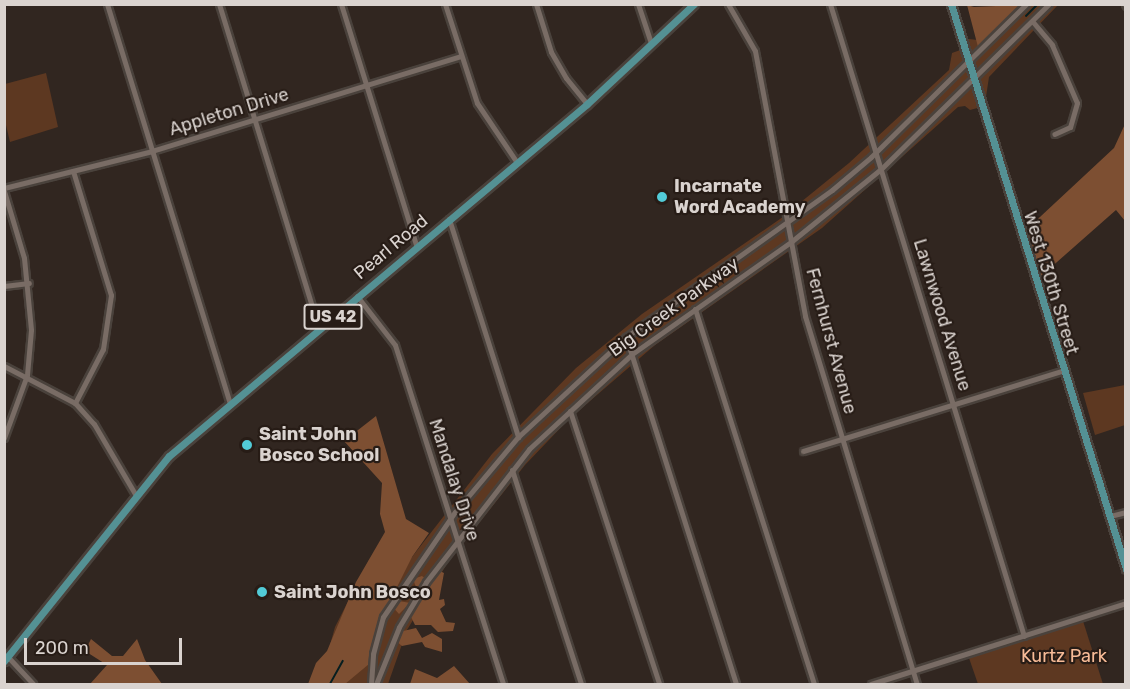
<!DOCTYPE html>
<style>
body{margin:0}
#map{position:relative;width:1130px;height:689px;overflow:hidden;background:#312620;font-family:Rubik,sans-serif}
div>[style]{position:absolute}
.green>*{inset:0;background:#5d3821}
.forest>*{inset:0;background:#7d4f32}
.stream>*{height:1.5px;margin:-0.75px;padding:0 0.75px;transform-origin:0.75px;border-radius:0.75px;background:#061e20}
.roads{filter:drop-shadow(2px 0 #4a423c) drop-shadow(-2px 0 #4a423c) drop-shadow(0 2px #4a423c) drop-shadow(0 -2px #4a423c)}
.minor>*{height:5px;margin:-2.5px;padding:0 2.5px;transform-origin:2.5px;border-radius:2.5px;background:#796c65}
.major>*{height:7px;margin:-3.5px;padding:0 3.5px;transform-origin:3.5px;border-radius:3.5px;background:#549194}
.dots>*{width:16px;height:16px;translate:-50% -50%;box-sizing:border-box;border:3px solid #271c16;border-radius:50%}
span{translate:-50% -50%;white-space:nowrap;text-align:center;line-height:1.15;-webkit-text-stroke:4.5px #271c16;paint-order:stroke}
.shield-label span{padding:2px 4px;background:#271c16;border:2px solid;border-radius:4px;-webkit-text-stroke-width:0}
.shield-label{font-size:16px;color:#dad3cf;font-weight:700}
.street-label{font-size:18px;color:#dad3cf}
.poi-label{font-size:18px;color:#dad3cf;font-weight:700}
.left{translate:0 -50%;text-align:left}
.park-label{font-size:18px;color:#f7bb97}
.frame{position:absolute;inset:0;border:6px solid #dad3cf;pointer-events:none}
.scale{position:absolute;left:24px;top:638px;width:158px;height:27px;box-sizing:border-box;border:3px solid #dad3cf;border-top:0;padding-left:8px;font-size:18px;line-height:21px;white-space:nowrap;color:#dad3cf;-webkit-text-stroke:4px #271c16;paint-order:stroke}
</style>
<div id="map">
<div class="green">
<i style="clip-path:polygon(1012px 5px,1058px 5px,989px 77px,986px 97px,979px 99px,981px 107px,970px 110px,965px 106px,958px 107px,822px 228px,655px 345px,569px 419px,525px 465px,448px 562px,407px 630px,388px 684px,319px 684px,335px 627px,369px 560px,412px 557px,492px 454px,576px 368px,642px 314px,780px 219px,849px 163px,949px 70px,952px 53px,963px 49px,960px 38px,978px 40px)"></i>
<i style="clip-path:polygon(46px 73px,58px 127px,10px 142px,5px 121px,5px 84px)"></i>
<i style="clip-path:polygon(1125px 385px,1125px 425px,1095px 435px,1083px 393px)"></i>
<i style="clip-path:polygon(1083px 621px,1103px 684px,978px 684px,969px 658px)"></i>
</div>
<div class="forest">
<i style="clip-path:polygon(967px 5px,974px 7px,1020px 5px,978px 47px)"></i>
<i style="clip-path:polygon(1125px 124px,1125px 221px,1116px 210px,1040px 277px,1026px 230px,1114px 148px)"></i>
<i style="clip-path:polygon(376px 416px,406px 519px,429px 533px,412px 557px,381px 619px,369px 664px,345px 684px,308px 684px,316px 663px,327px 651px,356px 582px,385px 532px,380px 514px,382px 483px,344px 441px)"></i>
<i style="clip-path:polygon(438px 570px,444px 573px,439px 600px,444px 599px,445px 605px,440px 609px,446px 622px,455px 623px,453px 631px,438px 632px,431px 625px,415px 625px,406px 607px,399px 614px,390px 604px,392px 600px,417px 604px,420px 601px,415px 594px,424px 592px,424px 586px,417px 590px,413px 579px,422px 576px,428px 581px,433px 579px)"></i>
<i style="clip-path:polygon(416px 628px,422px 638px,432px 633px,442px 639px,442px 652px,425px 647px,422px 642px,402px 646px,395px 640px,399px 632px)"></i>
<i style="clip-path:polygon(91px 639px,112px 656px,123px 656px,137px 639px,145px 660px,162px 684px,90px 684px,107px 665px,85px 651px)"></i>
<i style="clip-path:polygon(454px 666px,470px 684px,410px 684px,415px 669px,437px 678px)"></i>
</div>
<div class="stream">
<i style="left:1026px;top:16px;width:17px;rotate:-45deg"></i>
<i style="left:330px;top:684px;width:26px;rotate:-61deg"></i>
</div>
<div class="roads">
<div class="minor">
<i style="left:107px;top:4px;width:418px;rotate:72.9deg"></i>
<i style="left:219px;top:4px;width:340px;rotate:72.9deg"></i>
<i style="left:341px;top:4px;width:252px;rotate:72.7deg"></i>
<i style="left:445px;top:4px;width:104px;rotate:72.1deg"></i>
<i style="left:477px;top:103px;width:70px;rotate:56.1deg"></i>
<i style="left:536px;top:4px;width:50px;rotate:72.6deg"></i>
<i style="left:551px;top:52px;width:30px;rotate:60deg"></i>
<i style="left:566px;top:78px;width:33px;rotate:51deg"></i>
<i style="left:638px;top:4px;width:41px;rotate:71.6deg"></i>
<i style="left:728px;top:4px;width:54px;rotate:60.1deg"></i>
<i style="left:755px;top:51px;width:270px;rotate:79.3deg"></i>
<i style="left:805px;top:316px;width:385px;rotate:73.1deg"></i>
<i style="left:830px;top:4px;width:661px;rotate:72.94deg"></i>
<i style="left:1125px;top:4px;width:2px;rotate:63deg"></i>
<i style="left:1033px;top:22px;width:30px;rotate:50deg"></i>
<i style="left:1052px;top:45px;width:63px;rotate:66.7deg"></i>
<i style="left:1077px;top:103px;width:25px;rotate:106deg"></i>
<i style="left:1070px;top:127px;width:17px;rotate:156deg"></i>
<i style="left:73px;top:171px;width:130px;rotate:73deg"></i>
<i style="left:111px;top:295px;width:55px;rotate:98.4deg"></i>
<i style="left:103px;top:349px;width:61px;rotate:117.4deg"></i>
<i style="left:4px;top:188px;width:153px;rotate:-14deg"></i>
<i style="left:152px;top:151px;width:322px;rotate:-17.1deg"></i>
<i style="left:4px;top:191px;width:70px;rotate:73.4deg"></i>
<i style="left:24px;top:258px;width:72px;rotate:84.4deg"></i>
<i style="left:31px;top:330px;width:45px;rotate:95.1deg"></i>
<i style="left:27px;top:375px;width:67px;rotate:110.1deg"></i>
<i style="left:449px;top:219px;width:229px;rotate:72.4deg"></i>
<i style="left:4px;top:286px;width:25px;rotate:-7deg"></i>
<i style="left:357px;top:296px;width:62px;rotate:52.2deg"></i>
<i style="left:395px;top:345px;width:356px;rotate:72.3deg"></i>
<i style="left:695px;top:309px;width:393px;rotate:72.4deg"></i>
<i style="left:626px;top:337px;width:364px;rotate:72.4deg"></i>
<i style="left:4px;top:366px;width:80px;rotate:27.5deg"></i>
<i style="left:75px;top:403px;width:28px;rotate:48deg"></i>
<i style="left:94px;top:424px;width:81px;rotate:59.6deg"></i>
<i style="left:570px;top:411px;width:287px;rotate:71.9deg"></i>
<i style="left:803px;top:451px;width:271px;rotate:-17.2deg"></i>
<i style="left:512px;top:470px;width:225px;rotate:72.1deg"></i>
<i style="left:1110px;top:516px;width:16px;rotate:-14deg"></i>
<i style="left:8px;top:657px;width:37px;rotate:47deg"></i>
<i style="left:371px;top:684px;width:30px;rotate:-86deg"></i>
<i style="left:373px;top:654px;width:38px;rotate:-75deg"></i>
<i style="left:383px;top:617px;width:127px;rotate:-55.6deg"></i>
<i style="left:455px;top:512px;width:98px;rotate:-50deg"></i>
<i style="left:518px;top:437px;width:147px;rotate:-42.8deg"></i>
<i style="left:626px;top:337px;width:253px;rotate:-35.5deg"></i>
<i style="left:832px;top:190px;width:51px;rotate:-40.2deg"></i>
<i style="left:871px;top:157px;width:218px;rotate:-44.6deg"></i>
<i style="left:376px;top:684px;width:61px;rotate:-68deg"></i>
<i style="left:399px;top:627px;width:52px;rotate:-59deg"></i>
<i style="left:426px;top:582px;width:168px;rotate:-52.2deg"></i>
<i style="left:529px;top:449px;width:140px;rotate:-42.7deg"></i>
<i style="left:632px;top:354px;width:196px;rotate:-35.2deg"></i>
<i style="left:792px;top:241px;width:114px;rotate:-39deg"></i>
<i style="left:881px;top:169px;width:235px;rotate:-44.5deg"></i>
<i style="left:871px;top:684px;width:268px;rotate:-17.6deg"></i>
</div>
<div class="major">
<i style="left:951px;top:4px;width:591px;rotate:72.79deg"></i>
<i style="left:4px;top:661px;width:263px;rotate:-51.2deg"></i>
<i style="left:169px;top:456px;width:546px;rotate:-40.1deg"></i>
<i style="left:587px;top:104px;width:146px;rotate:-43.1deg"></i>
</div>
</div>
<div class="dots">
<i style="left:662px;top:197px;background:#52cbd7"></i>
<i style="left:247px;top:445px;background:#52cbd7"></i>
<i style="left:262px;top:592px;background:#52cbd7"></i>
</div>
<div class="shield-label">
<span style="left:333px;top:317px">US 42</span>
</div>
<div class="street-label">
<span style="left:229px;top:112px;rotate:-17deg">Appleton Drive</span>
<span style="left:391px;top:247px;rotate:-40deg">Pearl Road</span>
<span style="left:1051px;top:283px;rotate:73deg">West 130th Street</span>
<span style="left:674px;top:307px;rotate:-36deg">Big Creek Parkway</span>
<span style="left:942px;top:315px;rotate:73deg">Lawnwood Avenue</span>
<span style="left:831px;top:341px;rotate:75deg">Fernhurst Avenue</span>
<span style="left:454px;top:480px;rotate:72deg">Mandalay Drive</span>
</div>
<div class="poi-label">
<span class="left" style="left:674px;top:197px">Incarnate<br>Word Academy</span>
<span class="left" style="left:259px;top:445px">Saint John<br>Bosco School</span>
<span class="left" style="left:274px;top:592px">Saint John Bosco</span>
</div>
<div class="park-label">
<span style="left:1064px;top:656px">Kurtz Park</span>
</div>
<div class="frame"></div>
<div class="scale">200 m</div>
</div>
